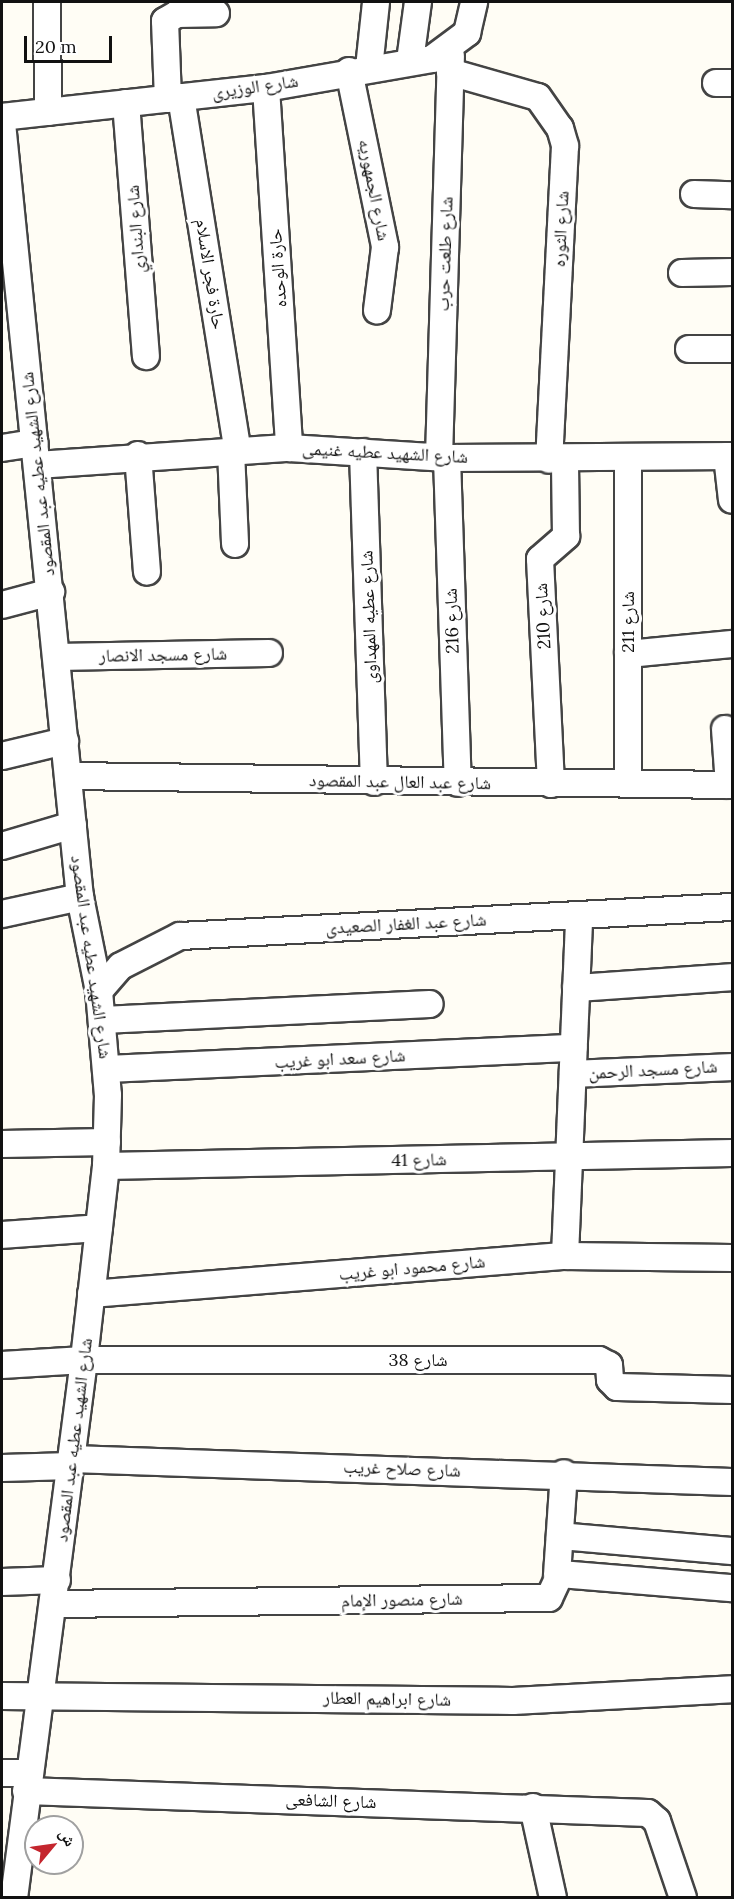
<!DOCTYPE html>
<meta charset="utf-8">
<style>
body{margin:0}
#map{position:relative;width:734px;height:1899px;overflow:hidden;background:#fffdf5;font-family:Lora,"Noto Naskh Arabic",serif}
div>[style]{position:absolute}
.roads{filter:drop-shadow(2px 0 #444) drop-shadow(-2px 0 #444) drop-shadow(0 2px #444) drop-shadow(0 -2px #444)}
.street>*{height:26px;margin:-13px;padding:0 13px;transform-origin:13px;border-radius:13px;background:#fff}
span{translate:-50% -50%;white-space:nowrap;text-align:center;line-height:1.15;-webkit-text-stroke:6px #fff;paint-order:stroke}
.street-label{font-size:18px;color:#111}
.frame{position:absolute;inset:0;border:3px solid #111;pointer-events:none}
.north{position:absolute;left:24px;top:1815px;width:60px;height:60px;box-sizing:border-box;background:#fff;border:2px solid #a0a0a0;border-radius:50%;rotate:61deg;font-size:16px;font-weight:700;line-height:24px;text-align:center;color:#111}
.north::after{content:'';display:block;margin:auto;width:21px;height:27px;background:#c4262e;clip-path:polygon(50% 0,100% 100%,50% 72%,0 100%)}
.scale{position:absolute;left:24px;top:36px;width:88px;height:27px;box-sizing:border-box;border:3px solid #111;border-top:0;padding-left:8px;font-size:18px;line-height:21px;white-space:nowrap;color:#111;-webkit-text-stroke:4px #fff;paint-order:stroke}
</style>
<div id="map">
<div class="roads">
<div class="street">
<i style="left:47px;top:2px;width:110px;rotate:89.5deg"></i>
<i style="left:410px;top:61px;width:60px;rotate:-82.3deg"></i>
<i style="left:369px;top:68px;width:66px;rotate:-83.9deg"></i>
<i style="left:349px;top:71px;width:180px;rotate:78.4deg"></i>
<i style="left:385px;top:247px;width:64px;rotate:97.2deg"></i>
<i style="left:450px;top:72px;width:91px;rotate:15.9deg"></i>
<i style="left:538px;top:97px;width:38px;rotate:55deg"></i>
<i style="left:560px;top:128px;width:19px;rotate:74deg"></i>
<i style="left:565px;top:146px;width:314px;rotate:92.9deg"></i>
<i style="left:716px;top:83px;width:16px"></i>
<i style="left:266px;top:88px;width:361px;rotate:86.3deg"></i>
<i style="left:181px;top:97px;width:359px;rotate:80.9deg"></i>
<i style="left:168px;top:99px;width:78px;rotate:-92.2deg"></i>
<i style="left:165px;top:21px;width:14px;rotate:-30deg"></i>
<i style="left:177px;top:14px;width:39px;rotate:-1deg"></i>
<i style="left:126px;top:103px;width:254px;rotate:85.5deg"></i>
<i style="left:2px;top:117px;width:266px;rotate:-6.3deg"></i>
<i style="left:266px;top:88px;width:169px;rotate:-9.9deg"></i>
<i style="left:432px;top:59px;width:44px;rotate:-36.6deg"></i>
<i style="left:467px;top:33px;width:32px;rotate:-77deg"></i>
<i style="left:2px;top:123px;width:778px;rotate:84.25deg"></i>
<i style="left:80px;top:897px;width:96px;rotate:78.6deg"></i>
<i style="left:99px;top:991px;width:104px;rotate:85.1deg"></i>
<i style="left:108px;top:1095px;width:71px;rotate:91.6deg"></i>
<i style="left:106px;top:1166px;width:195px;rotate:96.5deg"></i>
<i style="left:84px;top:1360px;width:543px;rotate:97.41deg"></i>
<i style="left:694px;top:194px;width:38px;rotate:2deg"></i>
<i style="left:682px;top:273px;width:50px;rotate:-1.1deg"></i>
<i style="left:689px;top:349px;width:43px"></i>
<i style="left:2px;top:448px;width:33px;rotate:-9deg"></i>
<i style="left:231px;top:451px;width:93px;rotate:87.5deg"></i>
<i style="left:363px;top:452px;width:330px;rotate:88.1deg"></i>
<i style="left:138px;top:455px;width:117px;rotate:85.6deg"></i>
<i style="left:727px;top:456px;width:44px;rotate:83.5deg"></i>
<i style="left:439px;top:458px;width:402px;rotate:-88.3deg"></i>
<i style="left:447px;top:458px;width:325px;rotate:88.1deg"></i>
<i style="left:37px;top:465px;width:253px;rotate:-3.9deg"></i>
<i style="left:289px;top:448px;width:158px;rotate:3.6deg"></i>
<i style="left:447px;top:458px;width:285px;rotate:-0.4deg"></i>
<i style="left:2px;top:605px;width:51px;rotate:-14.9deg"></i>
<i style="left:628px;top:654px;width:104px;rotate:-5.5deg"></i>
<i style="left:57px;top:657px;width:212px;rotate:-1.1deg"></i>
<i style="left:725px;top:729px;width:56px;rotate:85.9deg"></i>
<i style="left:2px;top:756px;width:65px;rotate:-13.4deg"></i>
<i style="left:68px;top:776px;width:664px;rotate:0.78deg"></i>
<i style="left:551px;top:784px;width:225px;rotate:-92.8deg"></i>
<i style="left:540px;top:559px;width:35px;rotate:-41deg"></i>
<i style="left:566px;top:536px;width:76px;rotate:-90.8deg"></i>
<i style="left:628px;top:784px;width:325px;rotate:-90deg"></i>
<i style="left:2px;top:846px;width:74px;rotate:-16.5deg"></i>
<i style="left:2px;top:914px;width:80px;rotate:-12.3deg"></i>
<i style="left:576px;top:988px;width:156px;rotate:-4deg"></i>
<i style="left:99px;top:991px;width:33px;rotate:-49deg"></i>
<i style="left:121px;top:966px;width:66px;rotate:-27deg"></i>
<i style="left:180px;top:936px;width:553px;rotate:-3.01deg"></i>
<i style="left:103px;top:1020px;width:327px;rotate:-2.8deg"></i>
<i style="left:107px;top:1069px;width:467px;rotate:-2.6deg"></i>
<i style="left:573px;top:1074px;width:159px;rotate:-2.5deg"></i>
<i style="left:2px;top:1144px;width:105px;rotate:-1.1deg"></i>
<i style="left:106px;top:1166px;width:626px;rotate:-1.19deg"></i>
<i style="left:2px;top:1235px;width:97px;rotate:-4.1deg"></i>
<i style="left:565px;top:1256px;width:341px;rotate:-87.6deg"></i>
<i style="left:91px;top:1294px;width:476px;rotate:-4.6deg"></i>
<i style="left:565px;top:1256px;width:167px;rotate:0.7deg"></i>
<i style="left:2px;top:1365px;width:82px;rotate:-3.5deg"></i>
<i style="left:84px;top:1360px;width:515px"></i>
<i style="left:599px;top:1360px;width:11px;rotate:27deg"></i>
<i style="left:609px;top:1365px;width:15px;rotate:86deg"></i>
<i style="left:610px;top:1380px;width:10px;rotate:45deg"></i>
<i style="left:617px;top:1387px;width:115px;rotate:1.5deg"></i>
<i style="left:72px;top:1459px;width:660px;rotate:2deg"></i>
<i style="left:2px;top:1468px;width:69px;rotate:-1.7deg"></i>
<i style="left:560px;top:1536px;width:173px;rotate:5deg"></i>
<i style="left:557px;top:1575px;width:102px;rotate:-86.1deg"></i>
<i style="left:2px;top:1582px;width:55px;rotate:-2.1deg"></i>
<i style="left:54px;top:1604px;width:495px;rotate:-0.7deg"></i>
<i style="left:549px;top:1598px;width:26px;rotate:-65deg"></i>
<i style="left:560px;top:1574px;width:173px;rotate:4.7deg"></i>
<i style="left:2px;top:1696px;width:511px;rotate:0.56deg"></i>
<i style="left:513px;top:1701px;width:219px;rotate:-3.1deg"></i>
<i style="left:2px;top:1773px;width:26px"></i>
<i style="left:26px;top:1791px;width:622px;rotate:2.03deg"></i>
<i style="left:648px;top:1813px;width:12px;rotate:42deg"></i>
<i style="left:657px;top:1821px;width:81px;rotate:71.3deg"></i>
<i style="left:533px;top:1807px;width:93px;rotate:77.6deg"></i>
</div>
</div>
<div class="street-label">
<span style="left:255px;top:87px;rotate:-8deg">شارع الوزيرى</span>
<span style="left:374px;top:190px;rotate:79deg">شارع الجمهوريه</span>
<span style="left:136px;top:229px;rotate:-94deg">شارع البنداري</span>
<span style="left:561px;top:229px;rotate:-87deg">شارع الثوره</span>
<span style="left:445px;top:254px;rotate:-88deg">شارع طلعت حرب</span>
<span style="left:278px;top:268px;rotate:-94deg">حارة الوحده</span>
<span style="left:210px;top:274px;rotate:81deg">حارة فجر الاسلام</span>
<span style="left:385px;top:453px;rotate:3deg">شارع الشهيد عطيه غنيمى</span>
<span style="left:38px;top:474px;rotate:-96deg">شارع الشهيد عطيه عبد المقصود</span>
<span style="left:543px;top:616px;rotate:-93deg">شارع 210</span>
<span style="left:369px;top:617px;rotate:-92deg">شارع عطيه المهداوى</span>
<span style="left:452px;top:621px;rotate:-92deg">شارع 216</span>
<span style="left:628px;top:622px;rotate:-90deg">شارع 211</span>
<span style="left:163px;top:655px;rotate:-1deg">شارع مسجد الانصار</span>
<span style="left:400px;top:782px;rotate:1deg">شارع عبد العال عبد المقصود</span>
<span style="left:406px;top:924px;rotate:-3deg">شارع عبد الغفار الصعيدى</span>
<span style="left:91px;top:957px;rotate:82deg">شارع الشهيد عطيه عبد المقصود</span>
<span style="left:340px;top:1059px;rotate:-3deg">شارع سعد ابو غريب</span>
<span style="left:653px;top:1070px;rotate:-3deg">شارع مسجد الرحمن</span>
<span style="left:419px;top:1160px;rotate:-1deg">شارع 41</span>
<span style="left:412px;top:1268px;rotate:-5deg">شارع محمود ابو غريب</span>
<span style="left:418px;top:1360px">شارع 38</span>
<span style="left:74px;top:1440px;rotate:-83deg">شارع الشهيد عطيه عبد المقصود</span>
<span style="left:402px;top:1469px;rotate:2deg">شارع صلاح غريب</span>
<span style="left:402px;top:1600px;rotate:-1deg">شارع منصور الإمام</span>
<span style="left:387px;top:1699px;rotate:1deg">شارع ابراهيم العطار</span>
<span style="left:331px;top:1801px;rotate:2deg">شارع الشافعى</span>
</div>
<div class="frame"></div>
<div class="north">ش</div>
<div class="scale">20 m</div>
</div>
